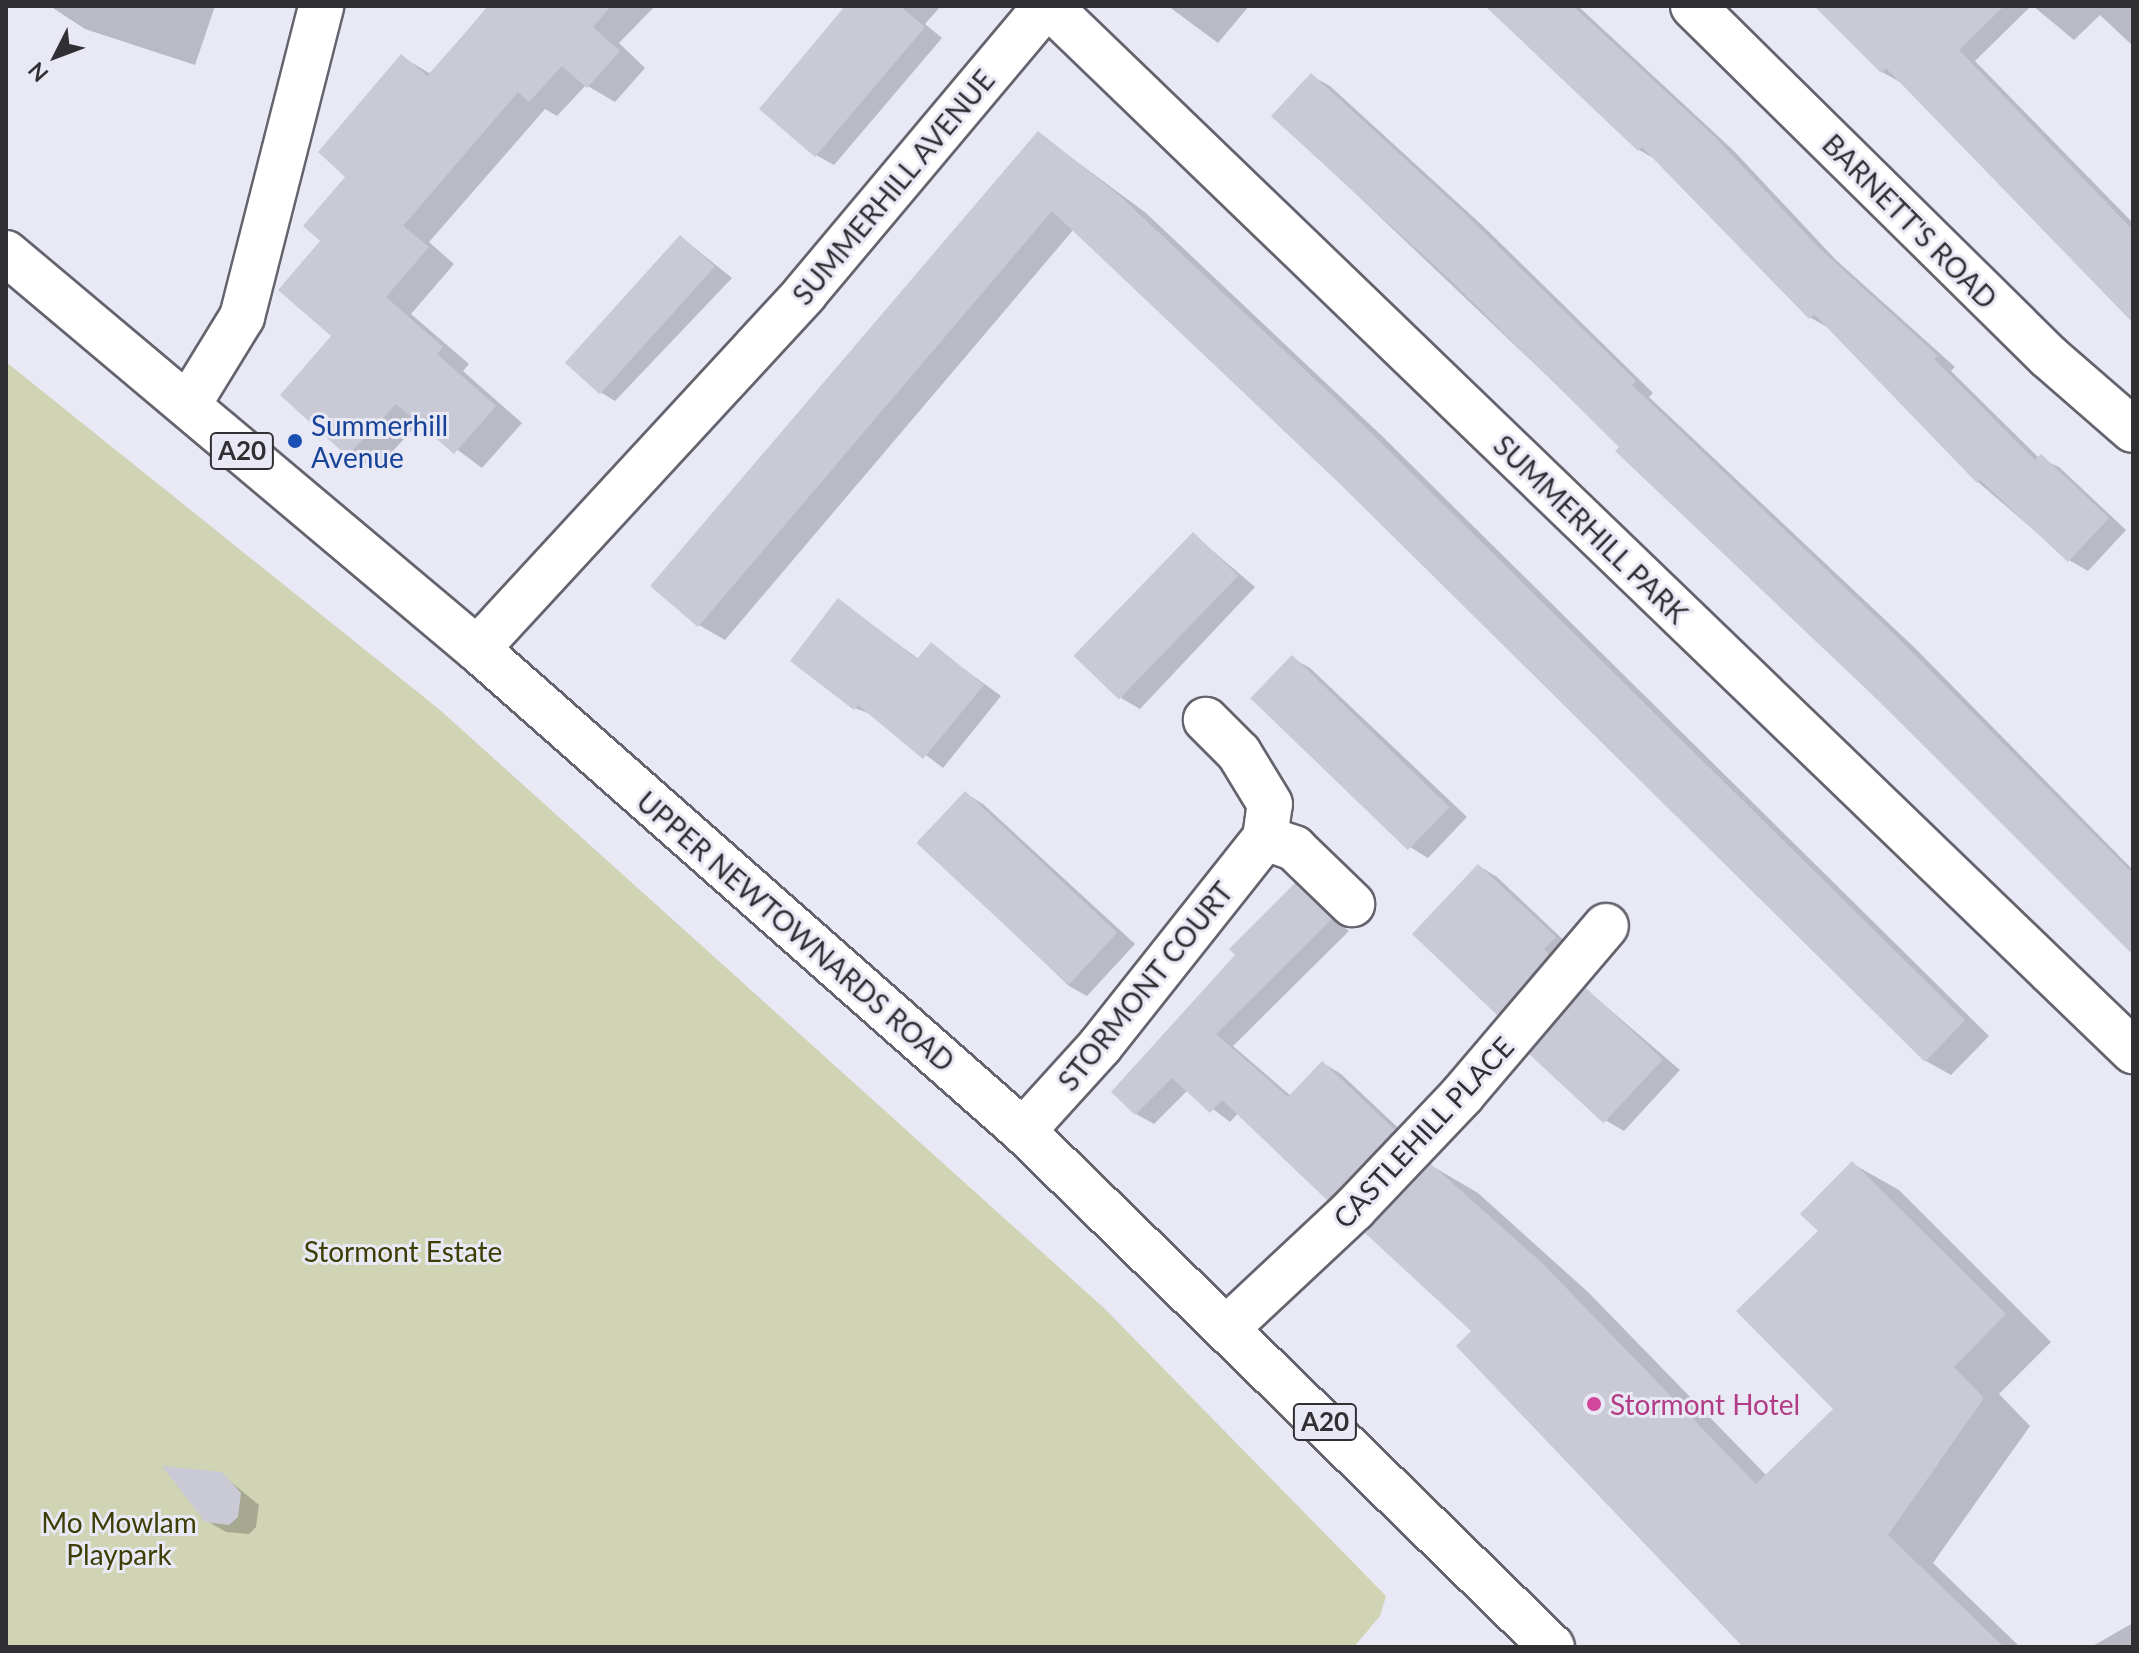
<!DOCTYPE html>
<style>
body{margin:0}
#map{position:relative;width:2139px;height:1653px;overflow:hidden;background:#e8e9f5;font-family:Lato,sans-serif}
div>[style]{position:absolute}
.green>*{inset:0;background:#d1d3b5}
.shadow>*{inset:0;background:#0003}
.building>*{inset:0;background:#c9cad5;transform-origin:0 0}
.roads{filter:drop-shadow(2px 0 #64646e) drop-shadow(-2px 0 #64646e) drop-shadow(0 2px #64646e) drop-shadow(0 -2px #64646e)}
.minor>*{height:44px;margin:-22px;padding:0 22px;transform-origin:22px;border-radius:22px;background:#fff}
.trunk>*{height:44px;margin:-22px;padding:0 22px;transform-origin:22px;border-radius:22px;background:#fff}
.dots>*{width:22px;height:22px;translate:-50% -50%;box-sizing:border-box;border:4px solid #e8e9f5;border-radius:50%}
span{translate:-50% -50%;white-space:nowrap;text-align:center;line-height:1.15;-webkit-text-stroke:6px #e8e9f5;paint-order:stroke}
.shield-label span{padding:2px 6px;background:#e8e9f5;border:2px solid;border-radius:6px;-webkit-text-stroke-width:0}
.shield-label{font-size:26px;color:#303034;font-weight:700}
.street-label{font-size:28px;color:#303034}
.transit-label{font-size:28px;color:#164399}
.left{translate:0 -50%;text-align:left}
.park-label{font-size:28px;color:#3d3d04}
.hotel-label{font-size:28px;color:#b23c85}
.frame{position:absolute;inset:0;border:8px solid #303034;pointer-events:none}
.north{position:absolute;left:16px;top:16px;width:80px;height:80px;-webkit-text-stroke:6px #e8e9f5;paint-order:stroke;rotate:228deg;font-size:22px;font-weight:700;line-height:32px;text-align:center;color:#303034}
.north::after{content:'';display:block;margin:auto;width:28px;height:36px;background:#303034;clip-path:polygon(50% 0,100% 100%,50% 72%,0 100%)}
</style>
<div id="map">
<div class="green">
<i style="clip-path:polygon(6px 362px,440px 710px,1105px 1309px,1386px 1596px,1380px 1616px,1354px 1647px,6px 1647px)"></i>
</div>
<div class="shadow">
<i style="clip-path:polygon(50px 6px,215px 6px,195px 65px,85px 29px)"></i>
<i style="clip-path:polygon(488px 6px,655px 6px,619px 43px,645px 68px,615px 102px,586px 85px,557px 116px,545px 109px,429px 242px,454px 264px,411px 314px,469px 364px,463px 371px,522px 423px,482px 468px,420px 422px,375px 470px,348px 454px,323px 241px,402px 57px,431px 74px)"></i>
<i style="clip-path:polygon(848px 6px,941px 6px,925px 24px,942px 38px,834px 165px,816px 155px)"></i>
<i style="clip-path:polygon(1168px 6px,1249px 6px,1218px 43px)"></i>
<i style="clip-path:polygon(1491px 6px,1578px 6px,1734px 151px,1836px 260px,1955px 367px,1951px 371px,2039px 458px,2059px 467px,2126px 530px,2088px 571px,2069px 560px,1978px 482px,1829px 328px,1811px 318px,1657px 160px,1639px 150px)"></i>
<i style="clip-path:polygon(1815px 6px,2031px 6px,1975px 61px,2133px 223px,2133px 320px,1900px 82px,1882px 72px)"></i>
<i style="clip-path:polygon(2033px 6px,2133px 6px,2133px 46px,2100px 15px,2074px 40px)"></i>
<i style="clip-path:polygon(1312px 76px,1330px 86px,1483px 226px,1653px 393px,1649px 397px,1915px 648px,2133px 870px,2133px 952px,1622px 447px,1274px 116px)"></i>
<i style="clip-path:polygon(1038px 133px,1146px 213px,1381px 435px,1989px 1036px,1951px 1075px,1926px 1061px,1342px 483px,1074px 229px,725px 640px,699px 625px)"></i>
<i style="clip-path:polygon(681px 237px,732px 278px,615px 401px,597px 390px)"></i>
<i style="clip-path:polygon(1193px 534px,1255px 587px,1140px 709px,1121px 698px)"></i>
<i style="clip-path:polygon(839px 601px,920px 660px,931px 645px,1001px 696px,943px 768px,875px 716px,855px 708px)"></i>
<i style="clip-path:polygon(1292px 658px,1310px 668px,1467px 817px,1428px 858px,1410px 847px)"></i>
<i style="clip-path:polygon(965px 793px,983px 804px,1135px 944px,1087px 996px,1069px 986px,918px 841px)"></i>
<i style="clip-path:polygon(1479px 866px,1497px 877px,1573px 949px,1517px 1024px,1499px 1013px,1415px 934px)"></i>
<i style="clip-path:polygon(1295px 886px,1349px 931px,1233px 1046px,1291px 1096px,1323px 1063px,1341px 1074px,1412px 1141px,1347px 1209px,1328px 1198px,1239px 1112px,1230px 1122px,1188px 1090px,1154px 1124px,1136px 1114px,1238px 955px)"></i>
<i style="clip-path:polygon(1587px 990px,1680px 1070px,1624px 1131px,1605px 1120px)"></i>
<i style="clip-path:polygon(1853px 1164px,1899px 1190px,2051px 1342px,1999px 1394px,2030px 1426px,1933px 1563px,2020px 1647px,1745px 1647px,1474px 1331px,1432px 1166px,1478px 1193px,1588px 1292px,1767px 1476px,1836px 1409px,1821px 1231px)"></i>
<i style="clip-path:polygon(221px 1474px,259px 1505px,256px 1527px,249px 1534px,226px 1532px,207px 1521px)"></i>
<i style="clip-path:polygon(2133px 1623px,2133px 1647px,2091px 1647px)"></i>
</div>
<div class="building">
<i style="clip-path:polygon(489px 6px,611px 6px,593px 27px,620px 51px,587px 88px,562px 66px,529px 102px,518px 92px,403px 226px,429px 247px,386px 297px,443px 347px,437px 354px,496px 406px,454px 454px,396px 404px,347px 456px,280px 395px,331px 336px,278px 290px,320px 241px,303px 226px,345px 177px,318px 152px,401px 54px,427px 76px)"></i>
<i style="clip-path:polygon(845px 6px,900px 6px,925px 27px,815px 157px,759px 109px)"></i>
<i style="clip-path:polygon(1485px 6px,1573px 6px,1716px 138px,1818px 247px,1938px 356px,1934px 359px,2035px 460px,2041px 454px,2109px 518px,2068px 562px,1980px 480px,1977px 483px,1814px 314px,1809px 319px,1642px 147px,1638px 151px)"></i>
<i style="clip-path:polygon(1814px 6px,2004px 6px,1959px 50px,2133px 230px,2133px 323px,1886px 68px,1881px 73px)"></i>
<i style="clip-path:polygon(1311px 73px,1464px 213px,1636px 381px,1632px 385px,1896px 636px,2133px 874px,2133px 955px,1881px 703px,1615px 451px,1619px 447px,1448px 278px,1271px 116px)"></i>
<i style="clip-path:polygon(1038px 131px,1120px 196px,1356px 418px,1965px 1020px,1925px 1062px,1340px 484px,1052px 211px,698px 627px,650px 586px)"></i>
<i style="left:680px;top:235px;width:47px;height:172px;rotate:42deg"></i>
<i style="left:1193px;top:532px;width:63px;height:172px;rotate:44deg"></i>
<i style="clip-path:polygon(838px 598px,917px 659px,931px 642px,984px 685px,923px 759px,858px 705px,854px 710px,790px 661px)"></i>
<i style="left:1292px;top:655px;width:219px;height:60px;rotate:44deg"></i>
<i style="left:965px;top:791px;width:208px;height:71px;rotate:43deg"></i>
<i style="clip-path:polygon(1478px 864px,1556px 937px,1544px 949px,1549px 954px,1497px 1015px,1412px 934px)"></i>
<i style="clip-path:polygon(1295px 883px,1332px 919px,1216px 1034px,1288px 1097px,1322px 1061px,1395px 1130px,1327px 1200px,1222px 1100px,1210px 1113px,1172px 1078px,1135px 1115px,1111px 1092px,1235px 955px,1229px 949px)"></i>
<i style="left:1586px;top:988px;width:105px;height:87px;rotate:43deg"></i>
<i style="clip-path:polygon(1852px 1161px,2006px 1314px,1954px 1367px,1984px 1398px,1888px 1535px,2004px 1647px,1743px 1647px,1456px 1346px,1471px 1331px,1365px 1233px,1431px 1164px,1542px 1263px,1756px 1484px,1833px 1409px,1736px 1311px,1818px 1231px,1800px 1214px)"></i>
<i style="clip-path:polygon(162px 1466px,222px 1472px,241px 1493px,238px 1517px,229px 1525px,205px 1522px)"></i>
</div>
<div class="roads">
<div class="minor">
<i style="left:1049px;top:6px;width:1506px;rotate:43.95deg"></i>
<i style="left:1693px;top:6px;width:500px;rotate:44.6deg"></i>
<i style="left:2049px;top:357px;width:111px;rotate:41deg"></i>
<i style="left:188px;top:405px;width:103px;rotate:-58.5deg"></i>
<i style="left:242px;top:317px;width:321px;rotate:-75.7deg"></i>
<i style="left:477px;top:649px;width:484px;rotate:-47.3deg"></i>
<i style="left:805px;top:293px;width:375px;rotate:-50deg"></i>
<i style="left:1265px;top:838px;width:31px;rotate:19deg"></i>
<i style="left:1294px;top:848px;width:81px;rotate:44deg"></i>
<i style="left:1023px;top:1131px;width:115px;rotate:-47.8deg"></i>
<i style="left:1100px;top:1046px;width:265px;rotate:-51.6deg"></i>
<i style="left:1265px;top:838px;width:34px;rotate:-82deg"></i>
<i style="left:1270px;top:804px;width:60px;rotate:-121.3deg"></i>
<i style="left:1239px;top:753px;width:47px;rotate:-135deg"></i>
<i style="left:1228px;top:1327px;width:173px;rotate:-43.1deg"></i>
<i style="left:1354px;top:1209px;width:157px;rotate:-46.5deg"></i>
<i style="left:1462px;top:1095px;width:222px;rotate:-49.6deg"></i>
</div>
<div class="trunk">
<i style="left:6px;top:253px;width:615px;rotate:40.06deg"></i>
<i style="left:477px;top:649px;width:728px;rotate:41.44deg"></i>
<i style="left:1023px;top:1131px;width:739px;rotate:44.29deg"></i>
</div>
</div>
<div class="dots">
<i style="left:295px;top:441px;background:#1a4fb4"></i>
<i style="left:1594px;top:1404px;background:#d1479c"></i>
</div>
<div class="shield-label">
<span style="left:242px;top:451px">A20</span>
<span style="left:1325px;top:1422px">A20</span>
</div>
<div class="street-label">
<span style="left:893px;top:187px;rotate:-50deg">SUMMERHILL AVENUE</span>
<span style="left:1910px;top:221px;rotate:45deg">BARNETT'S ROAD</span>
<span style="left:1591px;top:529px;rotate:44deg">SUMMERHILL PARK</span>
<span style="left:796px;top:931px;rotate:41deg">UPPER NEWTOWNARDS ROAD</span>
<span style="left:1145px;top:986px;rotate:-51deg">STORMONT COURT</span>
<span style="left:1423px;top:1132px;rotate:-47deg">CASTLEHILL PLACE</span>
</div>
<div class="transit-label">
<span class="left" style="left:311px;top:441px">Summerhill<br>Avenue</span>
</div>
<div class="park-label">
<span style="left:403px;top:1251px">Stormont Estate</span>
<span style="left:119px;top:1538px">Mo Mowlam<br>Playpark</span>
</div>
<div class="hotel-label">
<span class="left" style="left:1610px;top:1404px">Stormont Hotel</span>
</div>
<div class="frame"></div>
<div class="north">N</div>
</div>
